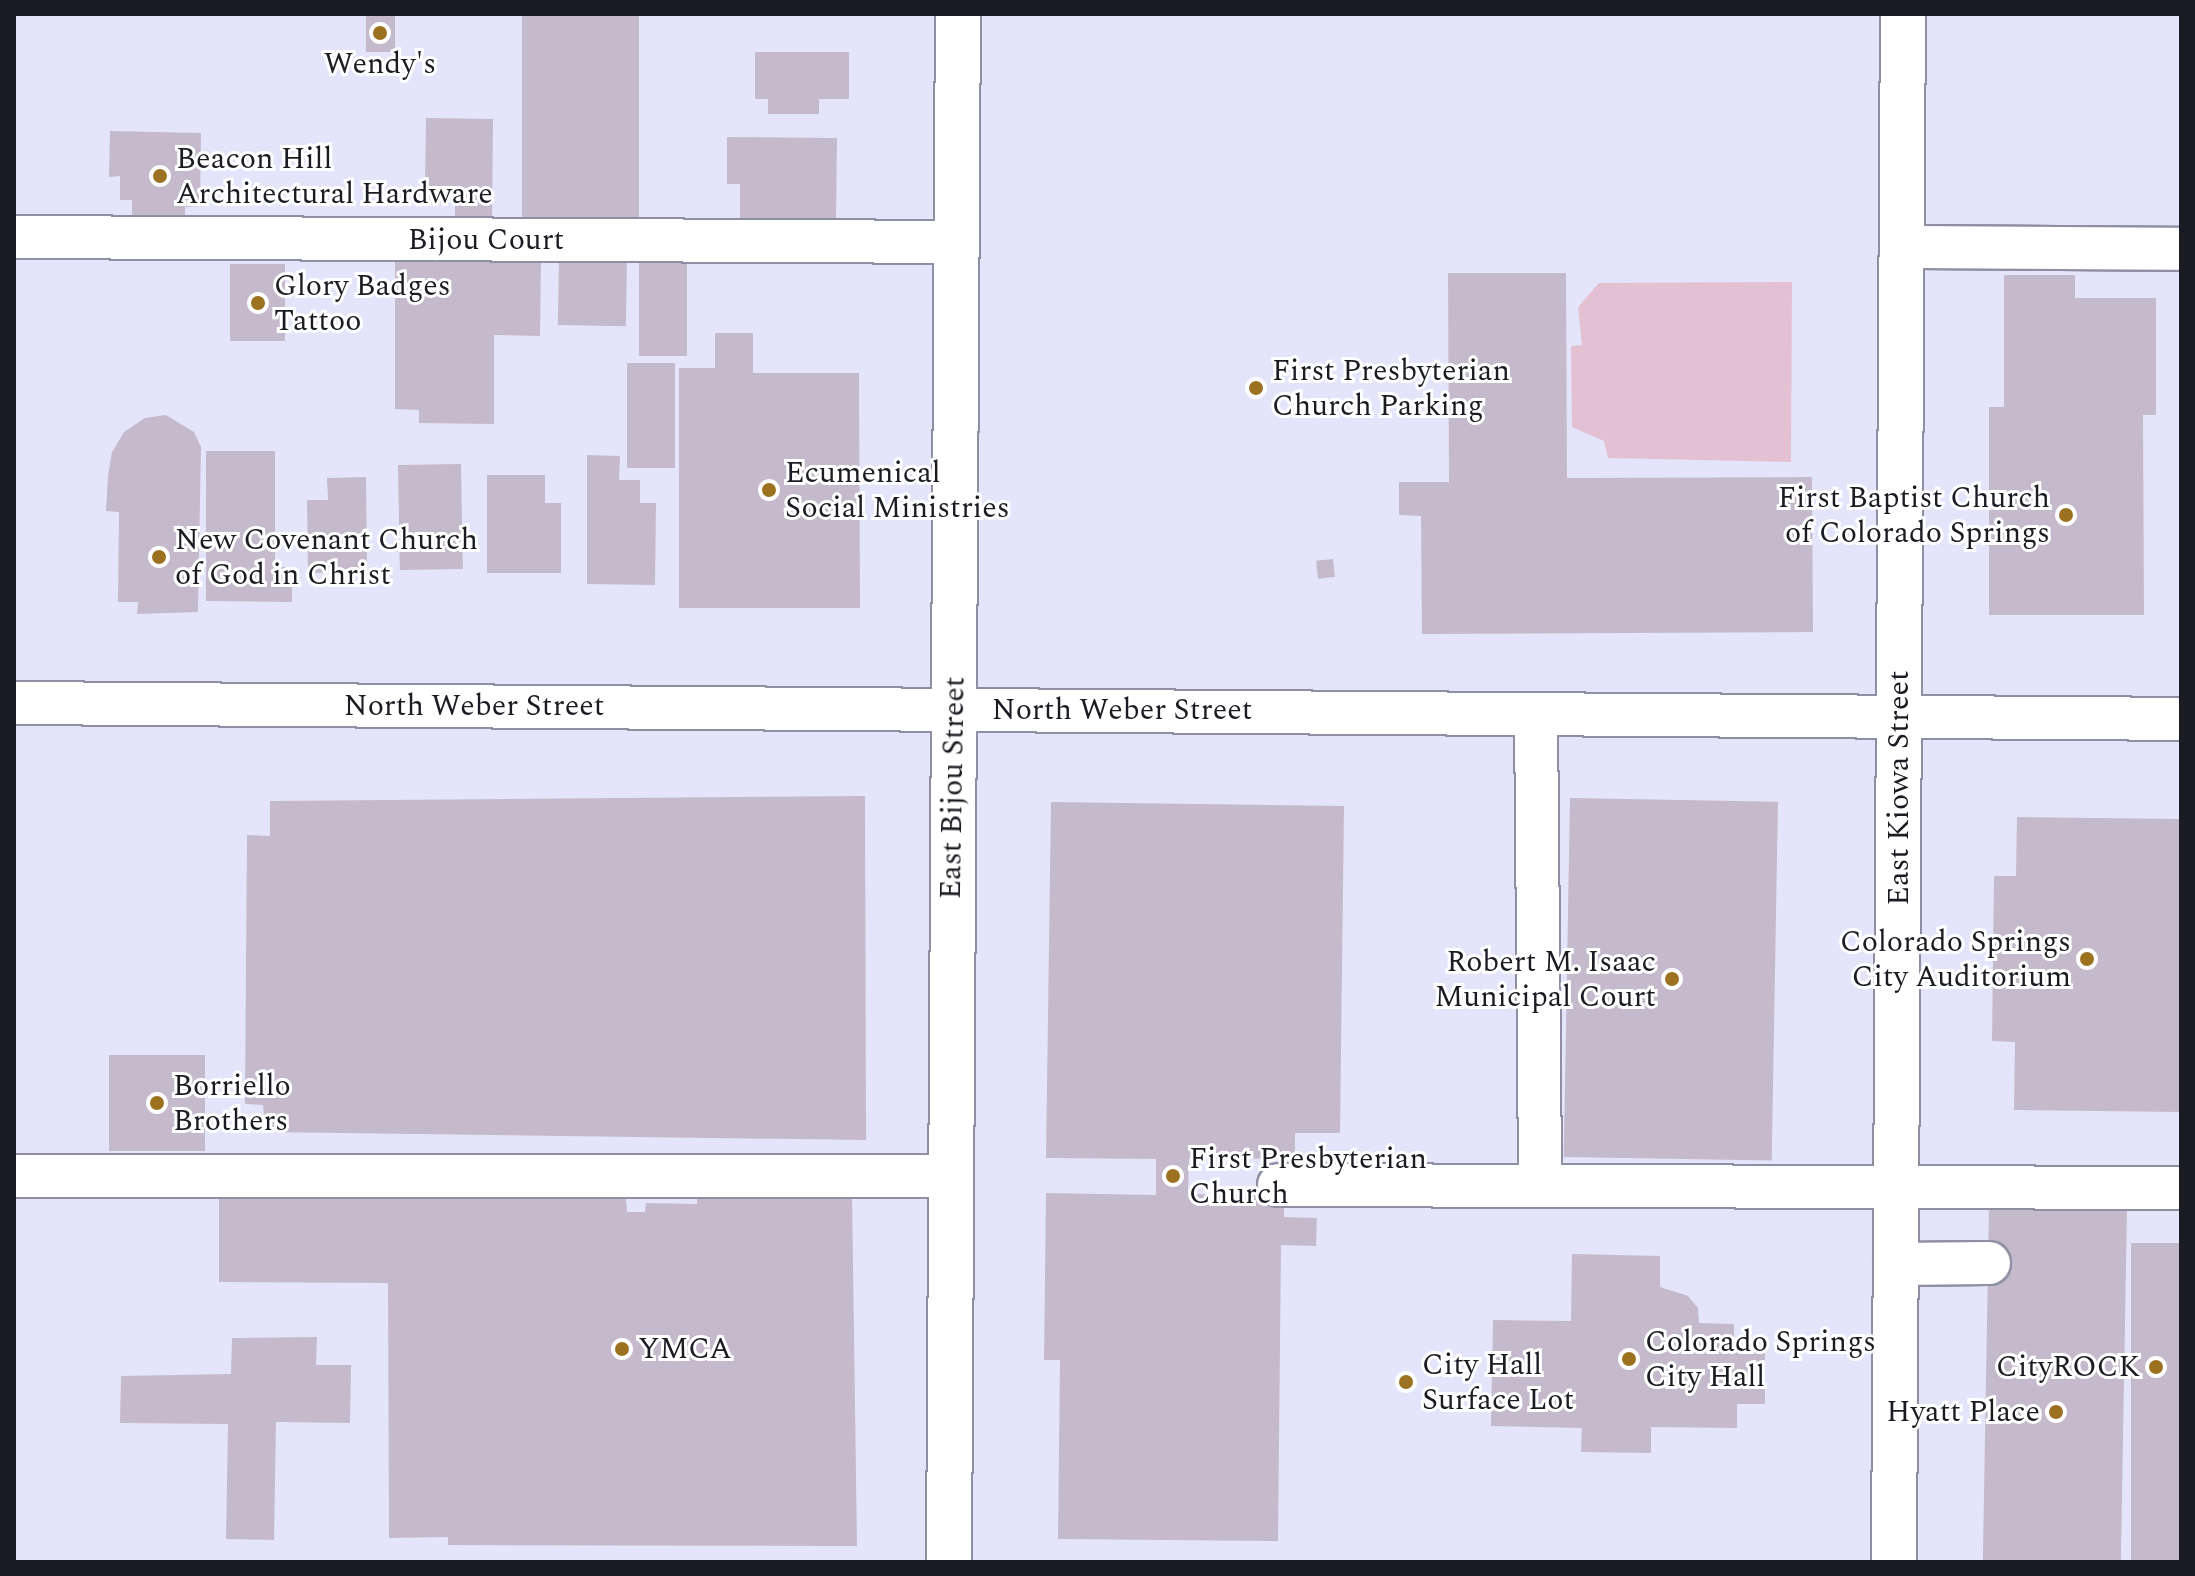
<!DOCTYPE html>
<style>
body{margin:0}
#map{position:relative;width:2195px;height:1576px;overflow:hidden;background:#e4e5fb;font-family:Spectral,serif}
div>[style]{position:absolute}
.green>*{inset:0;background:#e3c0d2}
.building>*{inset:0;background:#c5b9cc;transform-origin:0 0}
.roads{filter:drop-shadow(2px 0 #8e8fa3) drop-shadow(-2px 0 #8e8fa3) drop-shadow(0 2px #8e8fa3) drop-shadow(0 -2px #8e8fa3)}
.minor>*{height:42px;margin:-21px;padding:0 21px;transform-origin:21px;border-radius:21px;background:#fff}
.major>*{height:44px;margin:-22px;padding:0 22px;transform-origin:22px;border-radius:22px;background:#fff}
.dots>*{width:22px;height:22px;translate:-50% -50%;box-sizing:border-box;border:4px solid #fff;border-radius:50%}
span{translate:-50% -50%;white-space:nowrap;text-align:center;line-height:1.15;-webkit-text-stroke:6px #fff;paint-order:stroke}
.poi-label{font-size:30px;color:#1b1c23}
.left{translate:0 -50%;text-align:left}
.right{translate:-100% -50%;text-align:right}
.street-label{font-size:30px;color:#1b1c23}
.frame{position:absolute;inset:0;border:16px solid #1b1c23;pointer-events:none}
</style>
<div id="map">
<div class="green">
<i style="clip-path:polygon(1792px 282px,1791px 462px,1608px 458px,1604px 441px,1572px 427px,1571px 346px,1582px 345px,1578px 307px,1599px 283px)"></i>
</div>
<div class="building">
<i style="left:366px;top:14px;width:29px;height:38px"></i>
<i style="left:522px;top:14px;width:117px;height:207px"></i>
<i style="clip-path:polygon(755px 52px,849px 52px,849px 99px,819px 99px,819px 114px,768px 114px,768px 99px,755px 99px)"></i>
<i style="clip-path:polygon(426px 118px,493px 119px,492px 222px,455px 222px,455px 189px,425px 189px)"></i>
<i style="clip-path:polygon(110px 131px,201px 133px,200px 206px,185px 207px,185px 222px,132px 221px,132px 200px,120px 200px,120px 176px,109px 177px)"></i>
<i style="clip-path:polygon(727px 137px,837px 138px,836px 219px,740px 219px,740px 184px,727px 184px)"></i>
<i style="clip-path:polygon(395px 256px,541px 256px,540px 336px,494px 335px,494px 424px,419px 423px,419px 410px,395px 409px)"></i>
<i style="left:639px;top:256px;width:48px;height:100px"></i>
<i style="left:559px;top:259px;width:68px;height:66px;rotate:1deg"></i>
<i style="left:230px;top:264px;width:55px;height:77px"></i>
<i style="clip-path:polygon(1448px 273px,1566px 273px,1567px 478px,1812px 477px,1813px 632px,1422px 634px,1421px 516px,1399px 515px,1399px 482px,1449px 482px)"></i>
<i style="clip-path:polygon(2004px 275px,2075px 275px,2075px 298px,2156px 298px,2156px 415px,2143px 415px,2144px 615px,1989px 615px,1989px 407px,2004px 407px)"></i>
<i style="clip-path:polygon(715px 333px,753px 333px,753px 373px,859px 373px,860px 608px,679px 608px,679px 368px,715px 368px)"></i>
<i style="left:627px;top:363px;width:48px;height:105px"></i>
<i style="clip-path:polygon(166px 415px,194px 432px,201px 447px,198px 612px,137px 614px,138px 602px,118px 602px,119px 512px,106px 511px,108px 476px,112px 452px,124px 432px,145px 418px)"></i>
<i style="clip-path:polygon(206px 451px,275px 451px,275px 567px,292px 567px,292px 602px,206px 601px)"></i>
<i style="clip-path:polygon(587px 455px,620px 456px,619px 480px,640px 480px,640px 503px,656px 503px,655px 585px,587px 584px)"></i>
<i style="left:461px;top:464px;width:105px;height:63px;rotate:89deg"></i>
<i style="clip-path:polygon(487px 475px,545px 475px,545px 503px,561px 503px,561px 573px,487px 573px)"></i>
<i style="clip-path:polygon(366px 477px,367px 572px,308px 573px,307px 500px,328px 500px,327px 478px)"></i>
<i style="left:1333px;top:559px;width:18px;height:17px;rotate:84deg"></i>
<i style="clip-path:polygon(865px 796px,866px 1140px,266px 1132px,263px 1105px,245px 1104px,247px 835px,270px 836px,270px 801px)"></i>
<i style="left:1570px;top:798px;width:208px;height:359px;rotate:1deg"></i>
<i style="clip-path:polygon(1051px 802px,1344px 806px,1340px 1133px,1295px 1133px,1295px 1159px,1189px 1158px,1188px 1194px,1284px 1195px,1284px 1217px,1317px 1218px,1316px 1246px,1281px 1245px,1278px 1541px,1058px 1539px,1060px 1360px,1044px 1360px,1046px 1193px,1156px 1195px,1156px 1159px,1046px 1158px)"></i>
<i style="clip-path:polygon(2017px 817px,2181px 819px,2181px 1112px,2014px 1110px,2015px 1042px,1992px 1041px,1994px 876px,2016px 876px)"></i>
<i style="left:109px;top:1055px;width:96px;height:96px"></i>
<i style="clip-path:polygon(219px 1191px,626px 1198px,627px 1212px,645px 1212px,646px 1203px,697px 1204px,697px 1194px,852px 1193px,857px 1546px,448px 1545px,448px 1537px,389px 1538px,388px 1283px,219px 1282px)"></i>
<i style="left:1989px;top:1207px;width:138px;height:355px;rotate:1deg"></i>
<i style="left:2131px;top:1243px;width:50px;height:319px"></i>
<i style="clip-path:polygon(1572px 1254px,1660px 1256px,1660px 1287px,1688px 1296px,1698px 1308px,1699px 1323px,1734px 1324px,1734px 1346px,1765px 1346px,1765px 1404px,1737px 1404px,1737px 1428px,1651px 1427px,1651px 1453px,1581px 1452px,1582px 1428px,1491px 1426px,1493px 1320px,1571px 1321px)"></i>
<i style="clip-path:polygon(317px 1337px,316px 1365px,351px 1365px,350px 1423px,276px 1422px,274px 1540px,226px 1539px,228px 1424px,120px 1423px,121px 1376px,231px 1374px,232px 1338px)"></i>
</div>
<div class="roads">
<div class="minor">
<i style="left:14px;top:237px;width:943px;rotate:0.3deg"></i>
<i style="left:1902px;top:247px;width:279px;rotate:0.4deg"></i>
<i style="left:14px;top:703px;width:2167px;rotate:0.42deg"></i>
<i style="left:1536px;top:714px;width:472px;rotate:89.5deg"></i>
<i style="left:14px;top:1176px;width:937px"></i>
<i style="left:1279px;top:1185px;width:902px;rotate:0.19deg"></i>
<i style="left:1895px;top:1264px;width:94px;rotate:-0.6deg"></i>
</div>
<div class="major">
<i style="left:949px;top:1562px;width:1548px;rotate:-89.67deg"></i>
<i style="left:1894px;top:1562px;width:1548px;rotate:-89.67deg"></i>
</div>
</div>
<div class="dots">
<i style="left:380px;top:33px;background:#9c7220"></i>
<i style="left:160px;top:176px;background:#9c7220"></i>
<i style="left:258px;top:303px;background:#9c7220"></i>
<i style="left:1256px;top:388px;background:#9c7220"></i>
<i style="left:769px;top:490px;background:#9c7220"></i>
<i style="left:2066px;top:515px;background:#9c7220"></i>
<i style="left:159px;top:557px;background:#9c7220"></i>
<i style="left:2087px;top:959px;background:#9c7220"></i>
<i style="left:1672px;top:979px;background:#9c7220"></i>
<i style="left:157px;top:1103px;background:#9c7220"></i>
<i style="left:1173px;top:1176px;background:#9c7220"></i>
<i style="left:622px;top:1349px;background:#9c7220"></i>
<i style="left:1629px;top:1359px;background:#9c7220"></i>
<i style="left:2156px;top:1367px;background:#9c7220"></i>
<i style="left:1406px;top:1382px;background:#9c7220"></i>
<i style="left:2056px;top:1412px;background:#9c7220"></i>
</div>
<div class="poi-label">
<span style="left:380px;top:64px">Wendy's</span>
<span class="left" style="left:176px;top:176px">Beacon Hill<br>Architectural Hardware</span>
<span class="left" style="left:274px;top:303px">Glory Badges<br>Tattoo</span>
<span class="left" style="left:1272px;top:388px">First Presbyterian<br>Church Parking</span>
<span class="left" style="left:785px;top:490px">Ecumenical<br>Social Ministries</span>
<span class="right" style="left:2050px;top:515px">First Baptist Church<br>of Colorado Springs</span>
<span class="left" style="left:175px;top:557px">New Covenant Church<br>of God in Christ</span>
<span class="right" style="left:2071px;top:959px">Colorado Springs<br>City Auditorium</span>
<span class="right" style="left:1656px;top:979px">Robert M. Isaac<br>Municipal Court</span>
<span class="left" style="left:173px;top:1103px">Borriello<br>Brothers</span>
<span class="left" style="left:1189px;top:1176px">First Presbyterian<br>Church</span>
<span class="left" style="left:1645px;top:1359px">Colorado Springs<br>City Hall</span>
<span class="left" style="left:638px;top:1349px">YMCA</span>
<span class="left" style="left:1422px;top:1382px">City Hall<br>Surface Lot</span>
<span class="right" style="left:2140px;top:1367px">CityROCK</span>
<span class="right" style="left:2040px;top:1412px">Hyatt Place</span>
</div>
<div class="street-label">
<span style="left:486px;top:240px">Bijou Court</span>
<span style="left:474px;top:706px">North Weber Street</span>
<span style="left:1122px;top:710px">North Weber Street</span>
<span style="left:953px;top:788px;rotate:-89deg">East Bijou Street</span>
<span style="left:1899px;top:788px;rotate:-90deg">East Kiowa Street</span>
</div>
<div class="frame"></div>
</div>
